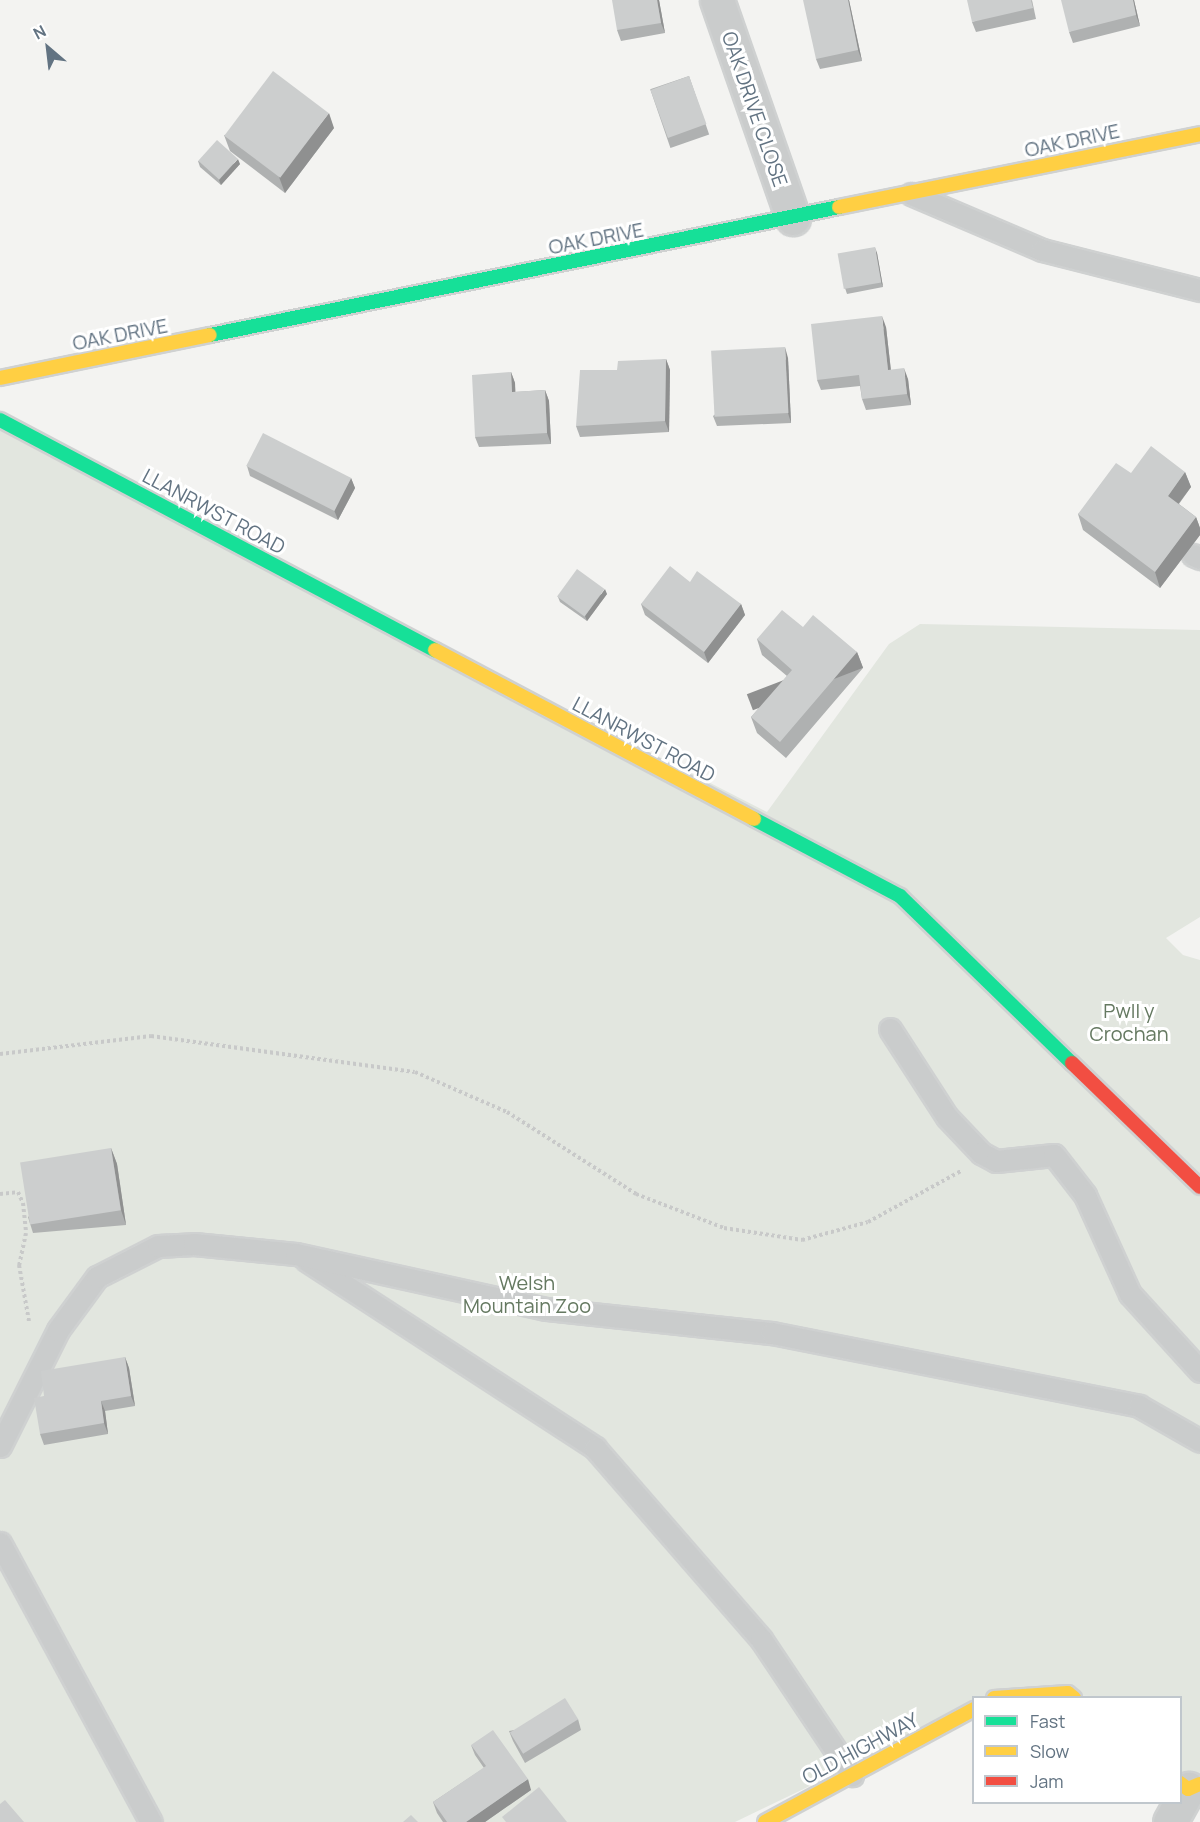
<!DOCTYPE html>
<style>
body{margin:0}
#map{position:relative;width:1200px;height:1822px;overflow:hidden;background:#f3f3f1;font-family:Manrope,sans-serif}
div>[style]{position:absolute}
.green>*{inset:0;background:#e2e6df}
.path>*{height:4px;margin-top:-2px;transform-origin:0;background:repeating-linear-gradient(90deg,#c8c9c9 0 3px,transparent 0 6px)}
.roads{filter:drop-shadow(2px 0 #cfd1d1) drop-shadow(-2px 0 #cfd1d1) drop-shadow(0 2px #cfd1d1) drop-shadow(0 -2px #cfd1d1)}
.lane>*{height:21px;margin:-10.5px;padding:0 10.5px;transform-origin:10.5px;border-radius:10.5px;background:#cacccc}
.street>*{height:33px;margin:-16.5px;padding:0 16.5px;transform-origin:16.5px;border-radius:16.5px;background:#cacccc}
.fast>*{height:14px;margin:-7px;padding:0 7px;transform-origin:7px;border-radius:7px;background:#16e098}
.slow>*{height:14px;margin:-7px;padding:0 7px;transform-origin:7px;border-radius:7px;background:#ffcf43}
.jam>*{height:14px;margin:-7px;padding:0 7px;transform-origin:7px;border-radius:7px;background:#f24e42}
.wall>*{inset:0;background:#afb1b1;transform-origin:0 0}
.shaded-wall>*{inset:0;background:#8f9090;transform-origin:0 0}
.building>*{inset:0;background:#cccece;transform-origin:0 0}
span{translate:-50% -50%;white-space:nowrap;text-align:center;line-height:1.15;-webkit-text-stroke:6px #fff;paint-order:stroke}
.street-label{font-size:20px;color:#627382}
.park-label{font-size:20px;color:#657961}
.legend{position:absolute;left:972px;top:1696px;width:210px;height:108px;box-sizing:border-box;background:#fff;border:2px solid #c0c7cd;margin:0;padding:8px 10px;list-style:none;font-size:18px;color:#627382}
.legend li{display:flex;align-items:center;gap:12px;height:30px}
.legend b{width:30px;border:2px solid #c0c7cd}
.north{position:absolute;left:18px;top:18px;width:60px;height:60px;-webkit-text-stroke:4px #fff;paint-order:stroke;rotate:332deg;font-size:16px;font-weight:700;line-height:24px;text-align:center;color:#627382}
.north::after{content:'';display:block;margin:auto;width:21px;height:27px;background:#627382;clip-path:polygon(50% 0,100% 100%,50% 72%,0 100%)}
</style>
<div id="map">
<div class="green">
<i style="clip-path:polygon(0 420px,767px 812px,889px 644px,920px 624px,1200px 630px,1200px 917px,1166px 938px,1183px 955px,1200px 960px,1200px 1784px,1181px 1783px,1180px 1698px,1001px 1694px,735px 1822px,0 1822px)"></i>
</div>
<div class="path">
<i style="left:0;top:1054px;width:152px;rotate:-6.8deg"></i>
<i style="left:151px;top:1036px;width:266px;rotate:7.8deg"></i>
<i style="left:415px;top:1072px;width:100px;rotate:23.5deg"></i>
<i style="left:507px;top:1112px;width:153px;rotate:32.4deg"></i>
<i style="left:636px;top:1194px;width:94px;rotate:21.1deg"></i>
<i style="left:724px;top:1228px;width:79px;rotate:8.7deg"></i>
<i style="left:802px;top:1240px;width:68px;rotate:-15.3deg"></i>
<i style="left:868px;top:1222px;width:106px;rotate:-28.7deg"></i>
<i style="left:0;top:1194px;width:18px;rotate:-6deg"></i>
<i style="left:18px;top:1192px;width:12px;rotate:66deg"></i>
<i style="left:23px;top:1203px;width:30px;rotate:84deg"></i>
<i style="left:26px;top:1233px;width:33px;rotate:102deg"></i>
<i style="left:19px;top:1265px;width:57px;rotate:79.9deg"></i>
</div>
<div class="roads">
<div class="lane">
<i style="left:911px;top:194px;width:142px;rotate:23.1deg"></i>
<i style="left:1042px;top:250px;width:163px;rotate:14.2deg"></i>
<i style="left:1193px;top:555px;width:8px;rotate:23deg"></i>
<i style="left:890px;top:1029px;width:105px;rotate:57.1deg"></i>
<i style="left:947px;top:1117px;width:50px;rotate:46.6deg"></i>
<i style="left:981px;top:1153px;width:17px;rotate:28deg"></i>
<i style="left:996px;top:1161px;width:58px;rotate:-5.9deg"></i>
<i style="left:1054px;top:1155px;width:51px;rotate:52.2deg"></i>
<i style="left:1085px;top:1195px;width:109px;rotate:65.6deg"></i>
<i style="left:1130px;top:1294px;width:104px;rotate:47.7deg"></i>
<i style="left:306px;top:1260px;width:345px;rotate:33deg"></i>
<i style="left:595px;top:1448px;width:253px;rotate:49deg"></i>
<i style="left:761px;top:1639px;width:164px;rotate:56.2deg"></i>
<i style="left:0;top:1446px;width:130px;rotate:-63.4deg"></i>
<i style="left:58px;top:1330px;width:66px;rotate:-53.7deg"></i>
<i style="left:97px;top:1277px;width:68px;rotate:-26.9deg"></i>
<i style="left:158px;top:1246px;width:36px;rotate:-3deg"></i>
<i style="left:194px;top:1244px;width:102px;rotate:5.6deg"></i>
<i style="left:296px;top:1254px;width:256px;rotate:12.4deg"></i>
<i style="left:546px;top:1309px;width:227px;rotate:6.1deg"></i>
<i style="left:772px;top:1333px;width:374px;rotate:11.2deg"></i>
<i style="left:1139px;top:1406px;width:70px;rotate:29.8deg"></i>
<i style="left:0;top:1543px;width:317px;rotate:61.6deg"></i>
</div>
<div class="street">
<i style="left:717px;top:0;width:231px;rotate:70.8deg"></i>
<i style="left:1170px;top:1822px;width:38px;rotate:-61deg"></i>
</div>
<div class="fast">
<i style="left:210px;top:335px;width:642px;rotate:-11.5deg"></i>
<i style="left:0;top:420px;width:492px;rotate:27.9deg"></i>
<i style="left:754px;top:819px;width:165px;rotate:27.8deg"></i>
<i style="left:900px;top:896px;width:240px;rotate:44.2deg"></i>
</div>
<div class="slow">
<i style="left:839px;top:207px;width:368px;rotate:-11.4deg"></i>
<i style="left:0;top:378px;width:214px;rotate:-11.6deg"></i>
<i style="left:435px;top:650px;width:361px;rotate:27.9deg"></i>
<i style="left:994px;top:1698px;width:74px;rotate:-3.9deg"></i>
<i style="left:1068px;top:1693px;width:8px;rotate:40deg"></i>
<i style="left:1180px;top:1783px;width:10px;rotate:37deg"></i>
<i style="left:1188px;top:1789px;width:13px;rotate:-23deg"></i>
<i style="left:765px;top:1822px;width:238px;rotate:-28.4deg"></i>
</div>
<div class="jam">
<i style="left:1072px;top:1063px;width:178px;rotate:44.1deg"></i>
</div>
</div>
<div class="wall">
<i style="clip-path:polygon(659px 0,665px 33px,621px 41px,617px 30px)"></i>
<i style="clip-path:polygon(849px 0,862px 61px,820px 69px,816px 59px)"></i>
<i style="clip-path:polygon(1032px 0,1036px 19px,976px 32px,972px 22px)"></i>
<i style="clip-path:polygon(1134px 0,1140px 26px,1073px 43px,1069px 32px)"></i>
<i style="left:689px;top:76px;width:62px;height:41px;rotate:71deg"></i>
<i style="clip-path:polygon(334px 128px,285px 193px,230px 151px,224px 135px)"></i>
<i style="clip-path:polygon(198px 161px,240px 164px,221px 185px,200px 167px)"></i>
<i style="clip-path:polygon(877px 253px,883px 287px,847px 294px,845px 288px)"></i>
<i style="clip-path:polygon(886px 327px,891px 370px,908px 379px,911px 405px,866px 410px,862px 399px,860px 386px,821px 390px,817px 380px)"></i>
<i style="clip-path:polygon(788px 358px,791px 423px,717px 426px,713px 416px)"></i>
<i style="clip-path:polygon(666px 359px,670px 370px,669px 432px,580px 437px,576px 426px,617px 370px)"></i>
<i style="clip-path:polygon(511px 372px,515px 383px,515px 392px,545px 390px,549px 401px,551px 444px,479px 447px,475px 437px)"></i>
<i style="clip-path:polygon(247px 466px,351px 478px,355px 488px,338px 520px,250px 476px)"></i>
<i style="clip-path:polygon(1185px 472px,1191px 487px,1179px 504px,1196px 517px,1200px 528px,1200px 535px,1160px 588px,1083px 530px,1078px 514px,1131px 473px)"></i>
<i style="clip-path:polygon(690px 582px,741px 604px,745px 615px,708px 663px,645px 615px,641px 604px)"></i>
<i style="clip-path:polygon(607px 594px,587px 621px,560px 602px,558px 597px)"></i>
<i style="clip-path:polygon(803px 627px,857px 652px,863px 668px,786px 758px,757px 733px,751px 717px,787px 676px,762px 655px,757px 639px)"></i>
<i style="clip-path:polygon(111px 1148px,117px 1164px,126px 1225px,33px 1233px,28px 1217px)"></i>
<i style="clip-path:polygon(125px 1357px,129px 1368px,135px 1406px,105px 1411px,108px 1434px,44px 1445px,40px 1434px,44px 1396px)"></i>
<i style="clip-path:polygon(578px 1719px,581px 1730px,525px 1763px,513px 1741px,509px 1731px)"></i>
<i style="clip-path:polygon(471px 1745px,531px 1790px,485px 1822px,443px 1822px,437px 1813px,433px 1802px,484px 1768px,475px 1755px)"></i>
</div>
<div class="shaded-wall">
<i style="clip-path:polygon(657px 0,659px 0,665px 33px,661px 23px)"></i>
<i style="clip-path:polygon(848px 0,849px 0,862px 61px,858px 50px)"></i>
<i style="clip-path:polygon(1133px 0,1134px 0,1140px 26px,1136px 15px)"></i>
<i style="clip-path:polygon(329px 113px,334px 128px,285px 193px,279px 177px)"></i>
<i style="clip-path:polygon(238px 159px,240px 164px,221px 185px,219px 180px)"></i>
<i style="clip-path:polygon(875px 247px,877px 253px,883px 287px,881px 282px)"></i>
<i style="clip-path:polygon(882px 316px,886px 327px,892px 381px,888px 370px)"></i>
<i style="clip-path:polygon(785px 347px,788px 358px,791px 423px,788px 413px)"></i>
<i style="clip-path:polygon(666px 359px,670px 370px,669px 432px,665px 421px)"></i>
<i style="clip-path:polygon(904px 368px,908px 379px,911px 405px,907px 394px)"></i>
<i style="clip-path:polygon(511px 372px,515px 383px,516px 403px,512px 392px)"></i>
<i style="clip-path:polygon(545px 390px,549px 401px,551px 444px,547px 433px)"></i>
<i style="clip-path:polygon(1185px 472px,1191px 487px,1173px 511px,1168px 496px)"></i>
<i style="clip-path:polygon(351px 478px,355px 488px,338px 520px,334px 510px)"></i>
<i style="clip-path:polygon(1196px 517px,1200px 528px,1200px 535px,1160px 588px,1155px 572px)"></i>
<i style="clip-path:polygon(605px 589px,607px 594px,587px 621px,585px 616px)"></i>
<i style="clip-path:polygon(741px 604px,745px 615px,708px 663px,704px 652px)"></i>
<i style="left:857px;top:652px;width:17px;height:118px;rotate:69deg"></i>
<i style="clip-path:polygon(111px 1148px,117px 1164px,126px 1225px,121px 1210px)"></i>
<i style="clip-path:polygon(125px 1357px,129px 1368px,135px 1406px,131px 1396px)"></i>
<i style="clip-path:polygon(101px 1401px,105px 1411px,108px 1434px,104px 1423px)"></i>
<i style="clip-path:polygon(528px 1779px,531px 1790px,485px 1822px,466px 1822px)"></i>
</div>
<div class="building">
<i style="clip-path:polygon(612px 0,657px 0,661px 23px,617px 30px)"></i>
<i style="clip-path:polygon(803px 0,848px 0,858px 50px,816px 59px)"></i>
<i style="clip-path:polygon(967px 0,1031px 0,1033px 8px,972px 22px)"></i>
<i style="clip-path:polygon(1061px 0,1133px 0,1136px 15px,1069px 32px)"></i>
<i style="left:273px;top:71px;width:70px;height:81px;rotate:37deg"></i>
<i style="left:689px;top:76px;width:51px;height:41px;rotate:70deg"></i>
<i style="left:217px;top:140px;width:28px;height:28px;rotate:42deg"></i>
<i style="left:875px;top:247px;width:36px;height:38px;rotate:80deg"></i>
<i style="clip-path:polygon(882px 316px,888px 370px,904px 368px,907px 394px,862px 399px,859px 375px,817px 380px,811px 324px)"></i>
<i style="left:785px;top:347px;width:66px;height:74px;rotate:87deg"></i>
<i style="clip-path:polygon(666px 359px,665px 421px,576px 426px,580px 370px,617px 370px,618px 361px)"></i>
<i style="clip-path:polygon(511px 372px,512px 392px,545px 390px,547px 433px,475px 437px,472px 375px)"></i>
<i style="left:263px;top:433px;width:99px;height:37px;rotate:27deg"></i>
<i style="clip-path:polygon(1151px 446px,1185px 472px,1168px 496px,1196px 517px,1155px 572px,1078px 514px,1116px 463px,1131px 473px)"></i>
<i style="clip-path:polygon(670px 566px,690px 582px,697px 571px,741px 604px,704px 652px,641px 604px)"></i>
<i style="left:577px;top:569px;width:34px;height:34px;rotate:36deg"></i>
<i style="clip-path:polygon(782px 610px,803px 627px,813px 615px,857px 652px,780px 742px,751px 717px,792px 670px,757px 639px)"></i>
<i style="left:111px;top:1148px;width:63px;height:92px;rotate:81deg"></i>
<i style="clip-path:polygon(125px 1357px,131px 1396px,101px 1401px,104px 1423px,40px 1434px,34px 1398px,44px 1396px,41px 1371px)"></i>
<i style="left:565px;top:1698px;width:25px;height:65px;rotate:58deg"></i>
<i style="clip-path:polygon(493px 1730px,528px 1779px,466px 1822px,447px 1822px,433px 1802px,486px 1766px,471px 1745px)"></i>
<i style="clip-path:polygon(539px 1787px,567px 1822px,506px 1822px,502px 1817px)"></i>
<i style="clip-path:polygon(5px 1800px,24px 1822px,0 1822px,0 1804px)"></i>
<i style="clip-path:polygon(411px 1815px,418px 1822px,403px 1822px)"></i>
</div>
<div class="street-label">
<span style="left:755px;top:109px;rotate:71deg">OAK DRIVE CLOSE</span>
<span style="left:1072px;top:140px;rotate:-12deg">OAK DRIVE</span>
<span style="left:596px;top:238px;rotate:-11deg">OAK DRIVE</span>
<span style="left:120px;top:334px;rotate:-11deg">OAK DRIVE</span>
<span style="left:214px;top:511px;rotate:28deg">LLANRWST ROAD</span>
<span style="left:644px;top:739px;rotate:28deg">LLANRWST ROAD</span>
<span style="left:860px;top:1748px;rotate:-28deg">OLD HIGHWAY</span>
</div>
<div class="park-label">
<span style="left:1129px;top:1022px">Pwll y<br>Crochan</span>
<span style="left:527px;top:1294px">Welsh<br>Mountain Zoo</span>
</div>
<ul class="legend">
<li><b style="height:8px;background:#16e098"></b>Fast</li>
<li><b style="height:8px;background:#ffcf43"></b>Slow</li>
<li><b style="height:8px;background:#f24e42"></b>Jam</li>
</ul>
<div class="north">N</div>
</div>
